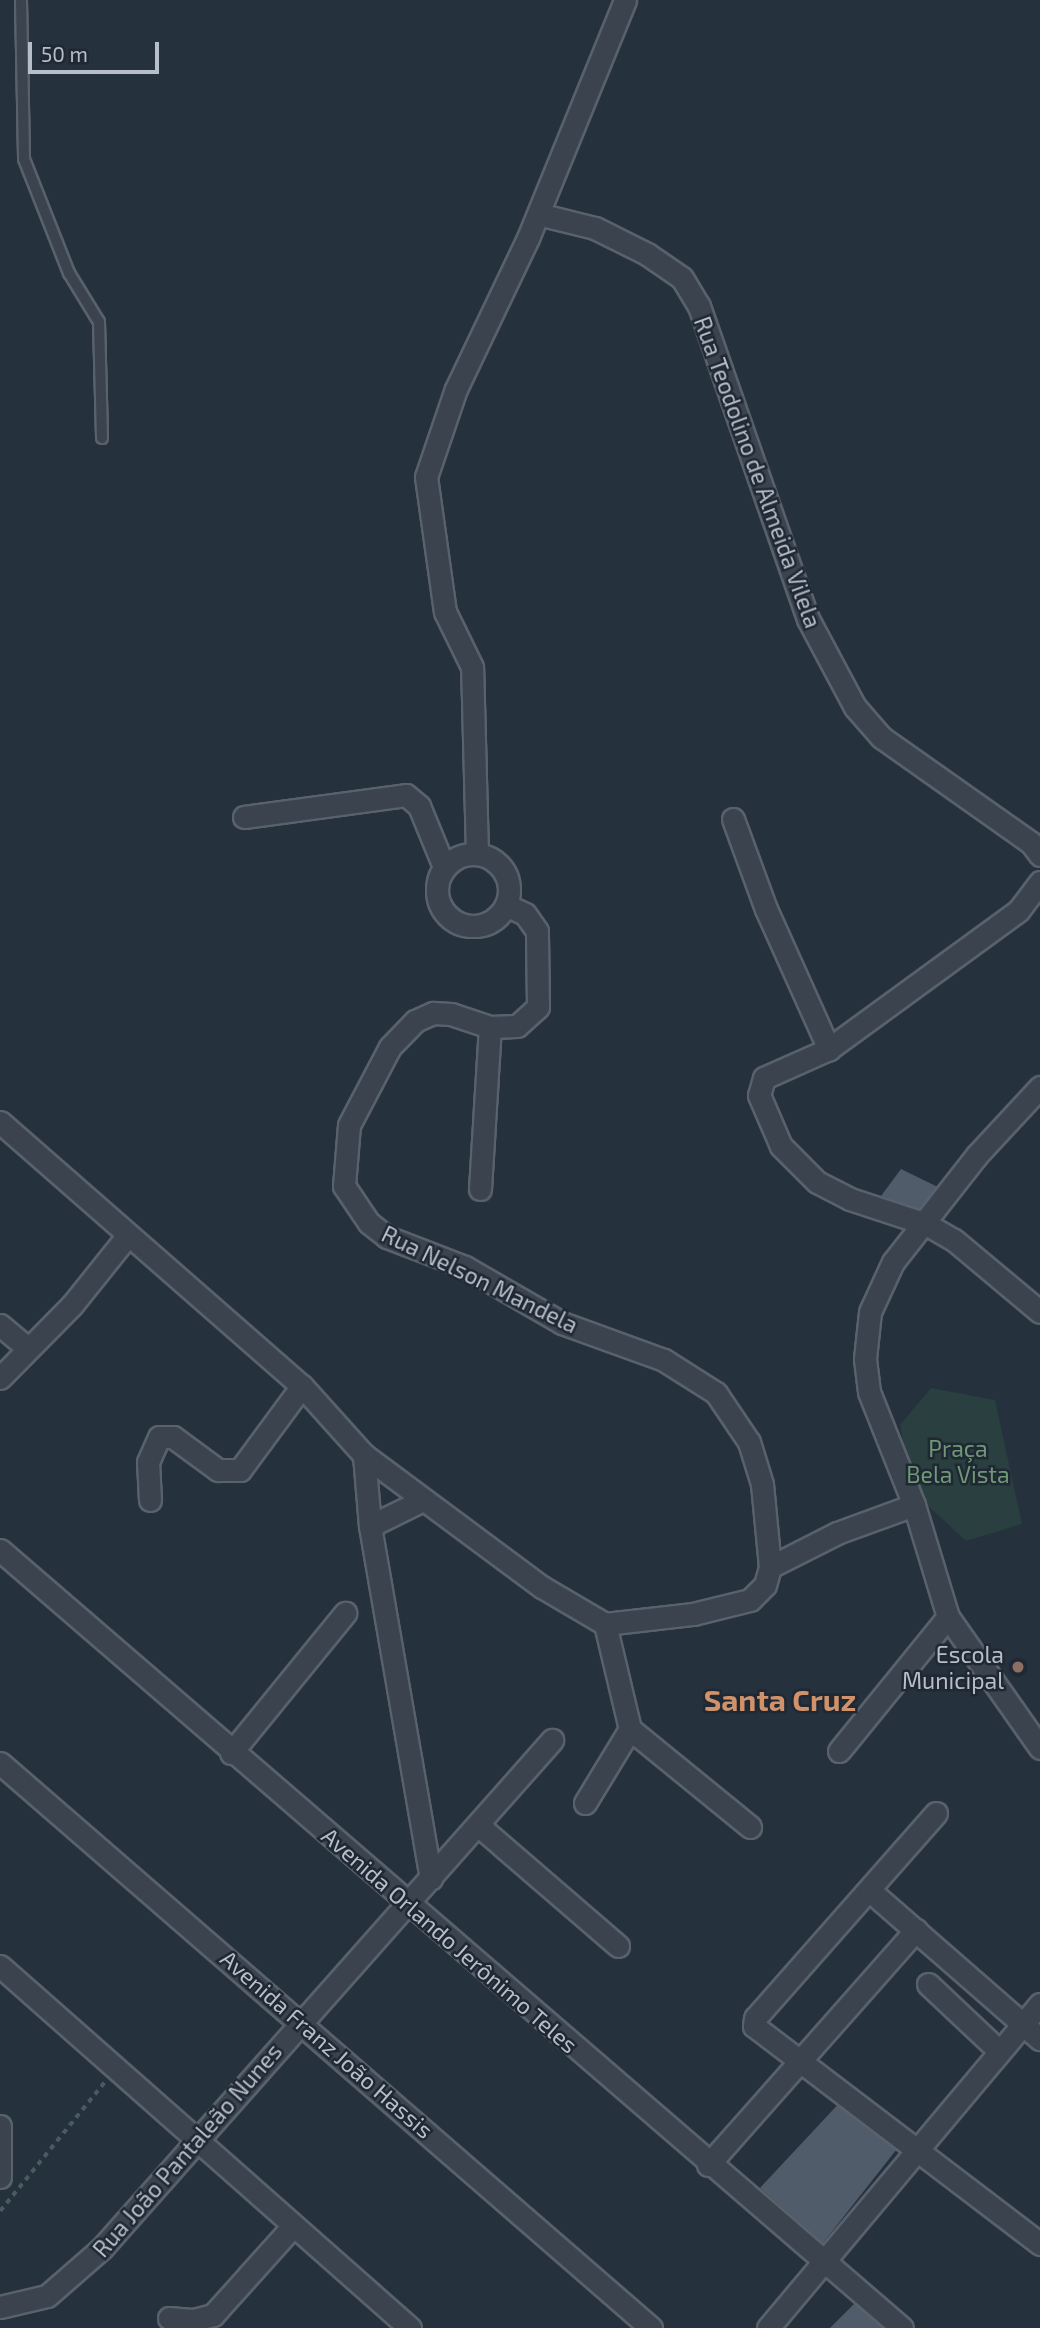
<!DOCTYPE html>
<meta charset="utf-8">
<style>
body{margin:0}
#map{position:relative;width:1040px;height:2328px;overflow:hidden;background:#26313e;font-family:"Exo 2",sans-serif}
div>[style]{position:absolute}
.green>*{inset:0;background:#293f40}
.building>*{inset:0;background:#505c69}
.path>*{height:3.5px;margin-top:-1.75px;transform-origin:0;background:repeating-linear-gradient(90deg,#485c5e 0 5px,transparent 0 10px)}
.roads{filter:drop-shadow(2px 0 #58616c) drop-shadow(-2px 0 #58616c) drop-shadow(0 2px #58616c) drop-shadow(0 -2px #58616c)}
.service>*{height:10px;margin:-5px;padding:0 5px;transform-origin:5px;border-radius:5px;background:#3a434e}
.minor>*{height:21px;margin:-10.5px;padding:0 10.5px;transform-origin:10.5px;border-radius:10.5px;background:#3a434e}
.minor>.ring{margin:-10.5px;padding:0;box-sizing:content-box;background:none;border:21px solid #3a434e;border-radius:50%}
.dots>*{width:19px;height:19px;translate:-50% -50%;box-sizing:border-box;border:4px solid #1f2833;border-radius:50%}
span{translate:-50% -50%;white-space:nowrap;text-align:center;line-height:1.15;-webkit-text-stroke:5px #1f2833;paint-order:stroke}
.street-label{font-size:23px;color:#b6bec9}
.park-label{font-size:23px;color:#6f9877}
.poi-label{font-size:23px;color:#b6bec9}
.right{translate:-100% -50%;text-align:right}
.district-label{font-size:30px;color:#cf926b;font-weight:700}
.scale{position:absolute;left:28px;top:42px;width:131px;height:32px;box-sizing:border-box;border:4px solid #b6bec9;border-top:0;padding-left:9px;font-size:21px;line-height:24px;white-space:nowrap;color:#b6bec9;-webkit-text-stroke:5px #1f2833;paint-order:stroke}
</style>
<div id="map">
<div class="green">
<i style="clip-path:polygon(931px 1388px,995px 1400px,1022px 1524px,966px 1541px,913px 1492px,900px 1425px)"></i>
</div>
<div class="building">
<i style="clip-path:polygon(901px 1169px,942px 1189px,924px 1211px,881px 1196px)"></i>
<i style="clip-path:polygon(844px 2098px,904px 2140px,823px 2243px,760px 2188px)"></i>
<i style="clip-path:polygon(859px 2299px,893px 2328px,830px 2328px)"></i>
</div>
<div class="path">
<i style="left:0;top:2211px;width:166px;rotate:-50.9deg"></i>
</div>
<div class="roads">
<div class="service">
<i style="left:21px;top:0;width:159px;rotate:88.9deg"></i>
<i style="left:24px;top:159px;width:123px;rotate:68.5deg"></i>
<i style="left:69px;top:273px;width:57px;rotate:58.5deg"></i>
<i style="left:99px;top:322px;width:116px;rotate:88.5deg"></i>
</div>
<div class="minor">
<i style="left:538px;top:214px;width:59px;rotate:13.8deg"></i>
<i style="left:595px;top:228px;width:58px;rotate:26.6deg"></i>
<i style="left:647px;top:254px;width:42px;rotate:34.4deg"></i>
<i style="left:682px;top:278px;width:33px;rotate:59deg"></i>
<i style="left:699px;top:306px;width:331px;rotate:70.8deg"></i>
<i style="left:808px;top:619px;width:100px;rotate:61.9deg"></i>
<i style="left:855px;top:707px;width:40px;rotate:49deg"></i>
<i style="left:881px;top:737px;width:184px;rotate:35.2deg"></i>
<i style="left:1031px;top:843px;width:15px;rotate:53deg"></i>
<i style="left:244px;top:817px;width:163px;rotate:-7.7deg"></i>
<i style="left:406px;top:795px;width:17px;rotate:40deg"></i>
<i style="left:419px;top:806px;width:66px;rotate:67.7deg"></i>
<i style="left:733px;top:819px;width:96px;rotate:69.9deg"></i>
<i style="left:766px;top:909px;width:154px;rotate:65.8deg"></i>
<i class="ring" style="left:437px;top:854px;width:51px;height:51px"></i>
<i style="left:477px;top:854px;width:187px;rotate:-91.5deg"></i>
<i style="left:472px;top:667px;width:61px;rotate:-116.1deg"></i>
<i style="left:445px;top:612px;width:136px;rotate:-98deg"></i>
<i style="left:426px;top:477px;width:93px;rotate:-71.2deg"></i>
<i style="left:456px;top:389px;width:167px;rotate:-64.5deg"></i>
<i style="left:528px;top:238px;width:257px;rotate:-67.8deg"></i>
<i style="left:1040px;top:882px;width:36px;rotate:127deg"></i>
<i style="left:1018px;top:911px;width:234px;rotate:143.9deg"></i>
<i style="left:829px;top:1049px;width:71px;rotate:156deg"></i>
<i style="left:764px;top:1078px;width:18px;rotate:106deg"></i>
<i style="left:759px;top:1095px;width:56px;rotate:66.7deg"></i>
<i style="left:781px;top:1146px;width:51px;rotate:45deg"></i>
<i style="left:817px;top:1182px;width:37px;rotate:27deg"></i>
<i style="left:850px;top:1199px;width:80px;rotate:18.2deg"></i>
<i style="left:926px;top:1224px;width:32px;rotate:30deg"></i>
<i style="left:954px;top:1240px;width:112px;rotate:39.9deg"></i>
<i style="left:1040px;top:1087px;width:93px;rotate:132.8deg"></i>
<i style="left:977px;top:1155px;width:136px;rotate:128.1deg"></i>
<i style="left:893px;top:1262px;width:55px;rotate:114.7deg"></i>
<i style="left:870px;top:1312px;width:47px;rotate:96.1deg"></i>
<i style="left:865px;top:1359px;width:33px;rotate:83deg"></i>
<i style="left:869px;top:1392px;width:122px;rotate:68.3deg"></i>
<i style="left:914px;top:1505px;width:117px;rotate:73.1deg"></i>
<i style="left:948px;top:1617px;width:160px;rotate:54.9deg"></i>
<i style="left:0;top:1122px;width:401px;rotate:41.2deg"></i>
<i style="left:302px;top:1386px;width:93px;rotate:48.1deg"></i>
<i style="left:364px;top:1455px;width:222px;rotate:36.6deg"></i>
<i style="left:542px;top:1587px;width:73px;rotate:30.4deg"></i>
<i style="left:605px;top:1624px;width:89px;rotate:-6.5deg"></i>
<i style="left:693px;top:1614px;width:59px;rotate:-13.8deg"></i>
<i style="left:750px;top:1600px;width:21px;rotate:-45deg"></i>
<i style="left:765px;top:1585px;width:19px;rotate:-74deg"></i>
<i style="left:770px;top:1567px;width:83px;rotate:-95.5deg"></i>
<i style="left:762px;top:1484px;width:44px;rotate:-107.2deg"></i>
<i style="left:749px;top:1442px;width:59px;rotate:-124deg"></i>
<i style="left:716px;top:1393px;width:62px;rotate:-147.6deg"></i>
<i style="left:664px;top:1360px;width:109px;rotate:-160.1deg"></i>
<i style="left:562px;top:1323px;width:112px;rotate:-150deg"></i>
<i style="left:465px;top:1267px;width:84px;rotate:-159deg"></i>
<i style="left:387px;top:1237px;width:23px;rotate:-142deg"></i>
<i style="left:369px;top:1223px;width:45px;rotate:-124deg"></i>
<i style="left:344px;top:1186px;width:61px;rotate:-85.3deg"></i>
<i style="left:349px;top:1125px;width:88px;rotate:-62.3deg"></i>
<i style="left:390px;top:1047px;width:36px;rotate:-46deg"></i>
<i style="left:415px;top:1021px;width:20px;rotate:-24deg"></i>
<i style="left:433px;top:1013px;width:18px;rotate:3deg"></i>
<i style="left:451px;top:1014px;width:41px;rotate:18.4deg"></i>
<i style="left:490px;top:1027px;width:27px;rotate:-2deg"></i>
<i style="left:517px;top:1026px;width:28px;rotate:-42deg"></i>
<i style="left:538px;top:1007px;width:76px;rotate:-90.8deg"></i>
<i style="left:537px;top:931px;width:21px;rotate:-125deg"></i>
<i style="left:525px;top:914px;width:21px;rotate:-155deg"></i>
<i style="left:480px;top:1189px;width:162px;rotate:-86.5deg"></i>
<i style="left:0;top:1325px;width:35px;rotate:40deg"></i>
<i style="left:0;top:1378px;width:103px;rotate:-45.4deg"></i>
<i style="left:72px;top:1305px;width:90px;rotate:-51.3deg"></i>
<i style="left:364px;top:1455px;width:71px;rotate:85.2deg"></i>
<i style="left:370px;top:1526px;width:358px;rotate:80.2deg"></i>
<i style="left:150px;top:1500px;width:38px;rotate:-93deg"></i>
<i style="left:148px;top:1462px;width:27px;rotate:-66deg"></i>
<i style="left:159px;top:1437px;width:14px"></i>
<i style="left:173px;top:1437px;width:56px;rotate:36.3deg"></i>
<i style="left:218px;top:1470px;width:22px"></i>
<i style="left:240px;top:1470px;width:104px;rotate:-53.6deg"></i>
<i style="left:370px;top:1526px;width:57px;rotate:-26.1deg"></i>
<i style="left:0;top:1550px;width:1191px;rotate:40.78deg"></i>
<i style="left:770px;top:1567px;width:75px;rotate:-26.9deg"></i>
<i style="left:837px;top:1533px;width:82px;rotate:-20deg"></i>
<i style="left:605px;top:1624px;width:108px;rotate:76.6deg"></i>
<i style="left:630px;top:1729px;width:155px;rotate:39.2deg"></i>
<i style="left:839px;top:1751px;width:173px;rotate:-50.9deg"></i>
<i style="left:231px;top:1753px;width:181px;rotate:-50.8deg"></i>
<i style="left:0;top:1763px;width:862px;rotate:40.95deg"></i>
<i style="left:585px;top:1803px;width:87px;rotate:-58.7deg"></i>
<i style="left:936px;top:1813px;width:273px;rotate:131.4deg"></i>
<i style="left:755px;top:2018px;width:8px;rotate:97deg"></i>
<i style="left:754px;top:2026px;width:360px;rotate:37.3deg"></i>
<i style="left:478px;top:1825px;width:185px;rotate:40.8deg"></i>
<i style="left:869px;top:1890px;width:227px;rotate:41.1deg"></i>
<i style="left:0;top:1966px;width:547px;rotate:41.44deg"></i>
<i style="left:928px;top:1984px;width:98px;rotate:43.3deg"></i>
<i style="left:0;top:2126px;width:51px;rotate:90deg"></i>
<i style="left:708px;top:2165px;width:314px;rotate:-48.5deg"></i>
<i style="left:0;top:2307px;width:48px;rotate:-13.2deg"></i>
<i style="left:47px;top:2296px;width:73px;rotate:-41.1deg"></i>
<i style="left:102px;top:2248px;width:679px;rotate:-48.46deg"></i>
<i style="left:169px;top:2318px;width:25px;rotate:5deg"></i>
<i style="left:194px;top:2320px;width:20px;rotate:-15deg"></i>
<i style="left:213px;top:2315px;width:118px;rotate:-48.1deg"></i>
<i style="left:768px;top:2328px;width:423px;rotate:-50deg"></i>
</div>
</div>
<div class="dots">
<i style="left:1018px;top:1667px;background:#8d6e63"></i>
</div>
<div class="street-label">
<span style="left:758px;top:472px;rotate:70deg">Rua Teodolino de Almeida Vilela</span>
<span style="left:480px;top:1279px;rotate:26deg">Rua Nelson Mandela</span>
<span style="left:450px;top:1940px;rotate:41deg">Avenida Orlando Jerônimo Teles</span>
<span style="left:327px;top:2044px;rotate:41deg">Avenida Franz João Hassis</span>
<span style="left:187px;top:2150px;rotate:-49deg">Rua João Pantaleão Nunes</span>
</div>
<div class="park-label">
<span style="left:958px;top:1461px">Praça<br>Bela Vista</span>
</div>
<div class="poi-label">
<span class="right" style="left:1004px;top:1667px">Escola<br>Municipal</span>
</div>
<div class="district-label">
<span style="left:780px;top:1699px">Santa Cruz</span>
</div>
<div class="scale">50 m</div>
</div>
